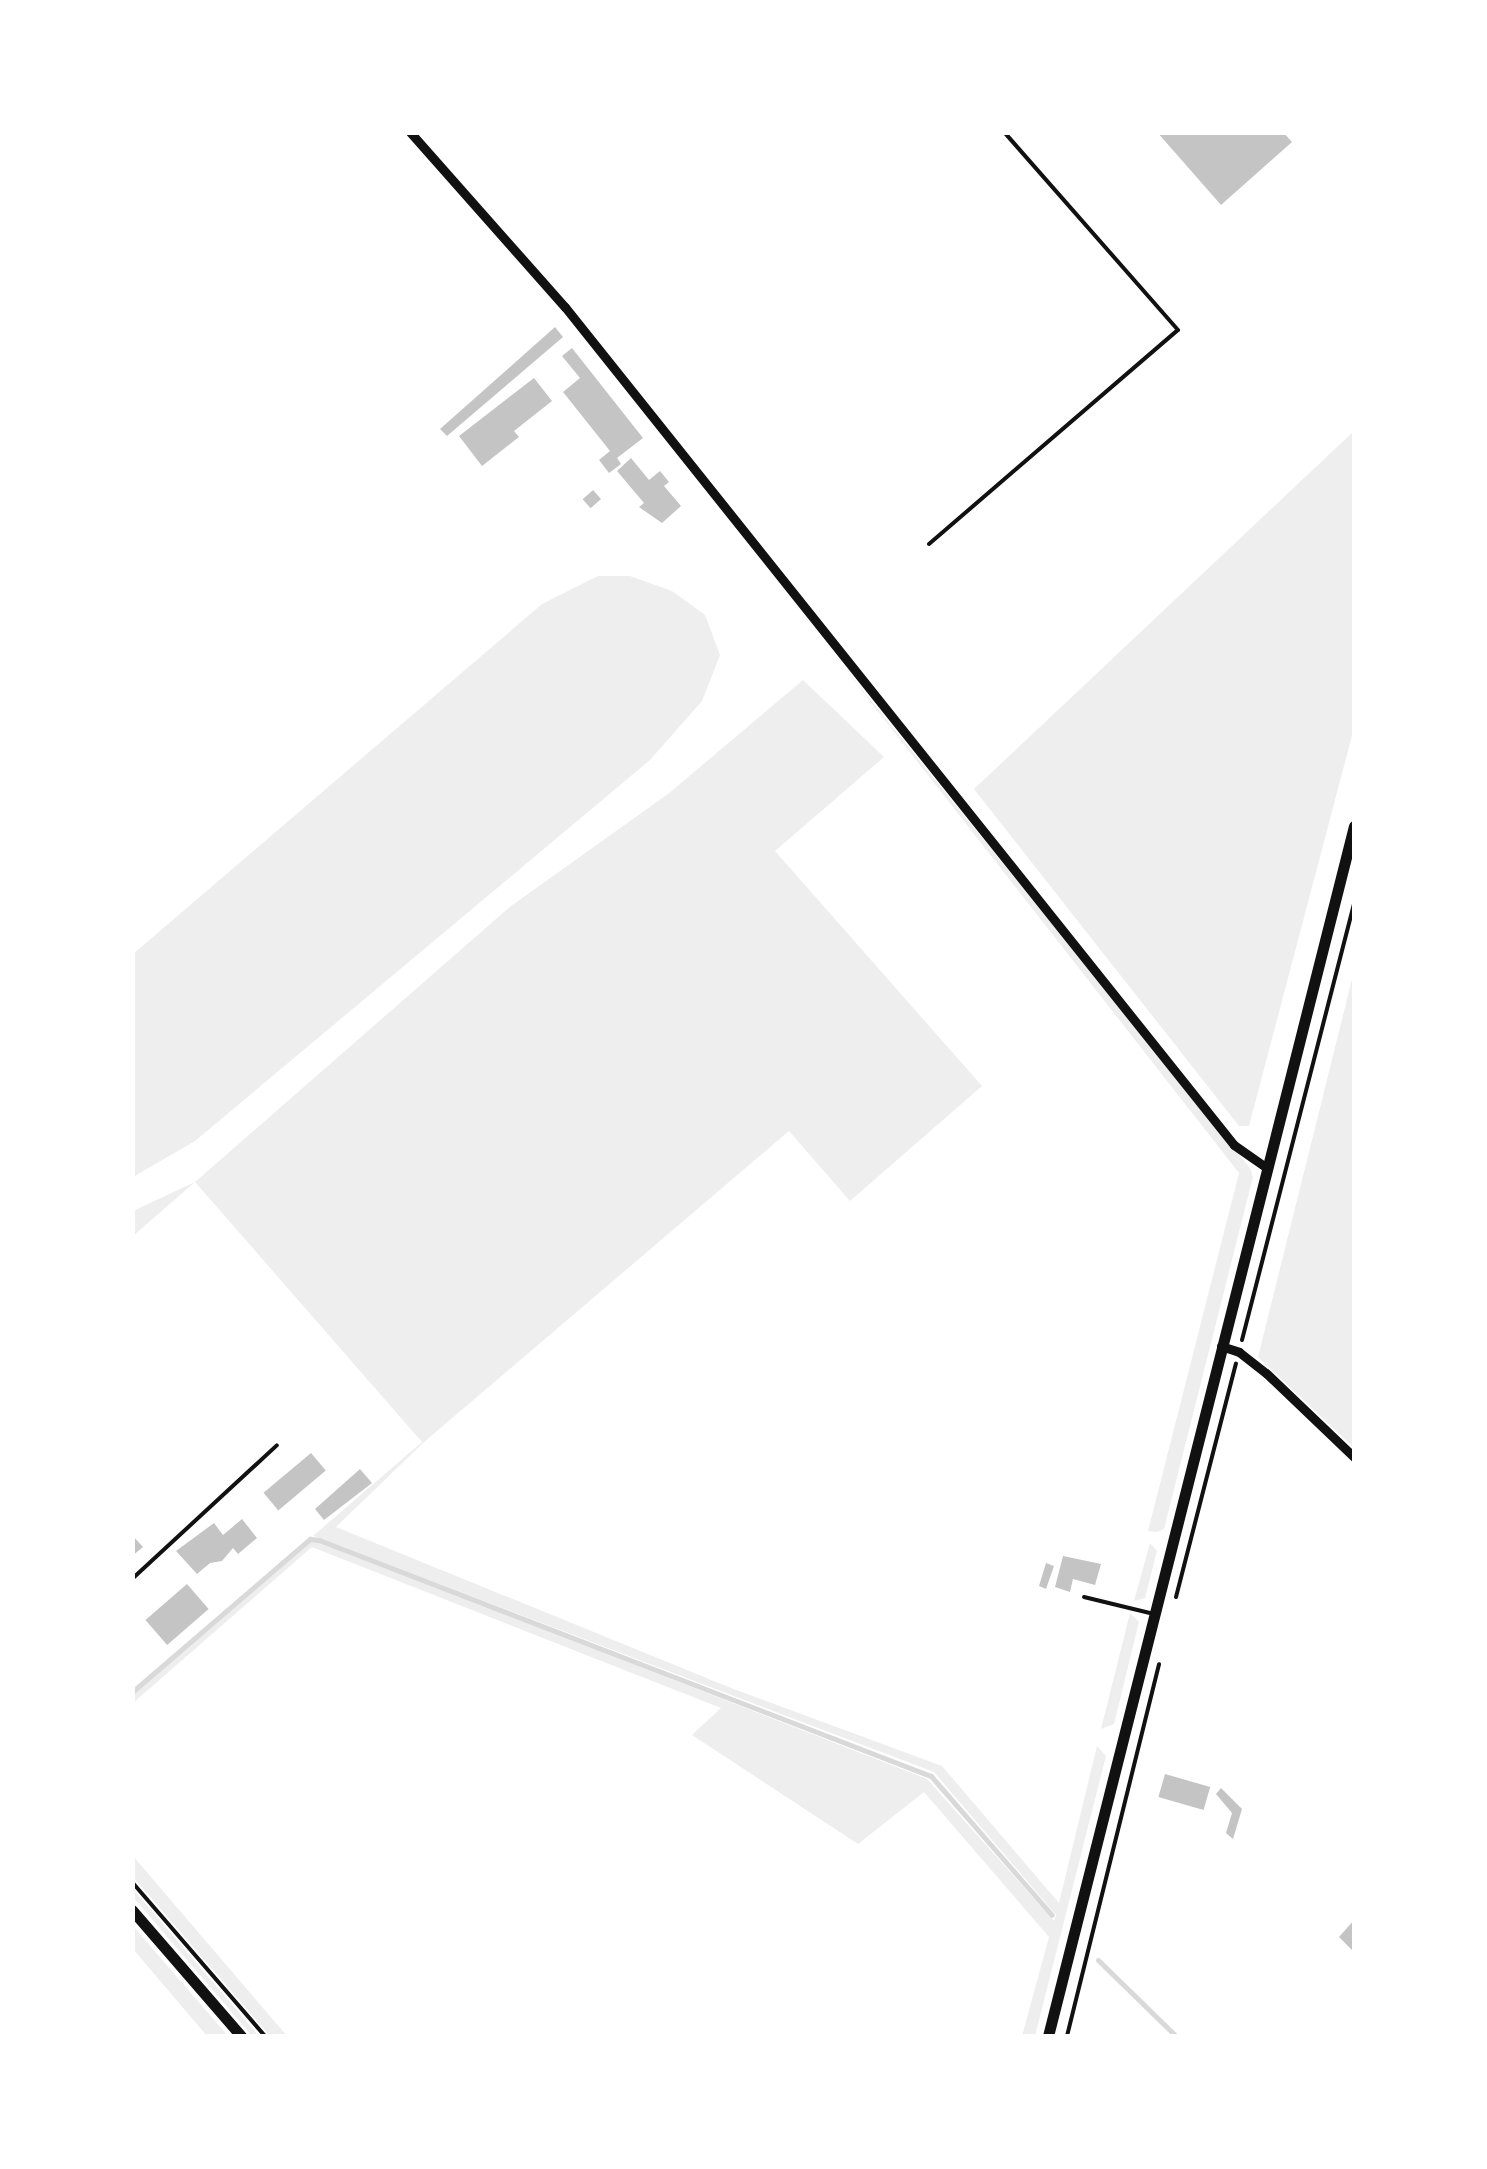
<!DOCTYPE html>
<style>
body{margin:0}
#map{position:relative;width:1487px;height:2169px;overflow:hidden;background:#fff;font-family:"Alegreya Sans",sans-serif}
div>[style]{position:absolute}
.green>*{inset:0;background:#eee}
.stream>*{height:5px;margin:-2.5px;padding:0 2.5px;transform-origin:2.5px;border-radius:2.5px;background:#d9d9d9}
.building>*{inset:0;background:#c4c4c4;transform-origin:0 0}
.path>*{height:4px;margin:-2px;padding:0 2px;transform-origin:2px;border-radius:2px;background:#111}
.service>*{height:4px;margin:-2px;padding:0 2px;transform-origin:2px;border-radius:2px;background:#111}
.minor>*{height:9px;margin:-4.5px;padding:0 4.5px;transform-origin:4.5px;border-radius:4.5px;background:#111}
.secondary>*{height:11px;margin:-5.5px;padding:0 5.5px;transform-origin:5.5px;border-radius:5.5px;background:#111}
span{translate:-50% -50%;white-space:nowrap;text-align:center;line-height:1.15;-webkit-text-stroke:9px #fff;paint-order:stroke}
.frame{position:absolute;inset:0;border:135px solid #fff;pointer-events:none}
</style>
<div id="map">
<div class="green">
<i style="clip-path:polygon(1354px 431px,1354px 728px,1249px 1126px,1239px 1126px,974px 789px)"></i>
<i style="clip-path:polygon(598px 576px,630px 576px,672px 591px,705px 615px,720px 655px,702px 701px,650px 760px,195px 1141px,133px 1177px,133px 954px,542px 604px)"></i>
<i style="clip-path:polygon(834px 655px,1250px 1168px,1253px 1177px,1164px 1529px,1157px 1532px,1148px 1531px,1239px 1173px)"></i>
<i style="clip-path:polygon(803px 680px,884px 757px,775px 851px,982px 1086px,850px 1201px,789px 1131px,423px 1443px,336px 1527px,731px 1688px,942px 1766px,1059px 1903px,1097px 1746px,1106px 1756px,1035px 2036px,1022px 2036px,1049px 1937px,924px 1792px,858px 1844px,692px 1735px,721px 1708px,312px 1547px,133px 1703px,133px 1694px,310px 1541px,318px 1541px,927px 1779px,1054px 1921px,1056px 1915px,934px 1772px,313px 1536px,422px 1442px,195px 1182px,133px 1236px,133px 1211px,195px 1182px,511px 906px,668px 794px)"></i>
<i style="clip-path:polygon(1354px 971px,1354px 1448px,1258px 1357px)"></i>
<i style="clip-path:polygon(1150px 1543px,1157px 1551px,1145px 1598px,1134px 1601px)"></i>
<i style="clip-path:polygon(1130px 1613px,1139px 1622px,1114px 1724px,1101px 1729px)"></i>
<i style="clip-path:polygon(133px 1856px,287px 2036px,270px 2036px,133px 1877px)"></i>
<i style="clip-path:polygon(132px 1889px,133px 1889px,259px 2036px,252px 2036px,133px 1897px)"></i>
<i style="clip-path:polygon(132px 1926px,133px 1926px,228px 2036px,207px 2036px,133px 1949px)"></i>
</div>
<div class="stream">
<i style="left:132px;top:1692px;width:235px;rotate:-40.7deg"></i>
<i style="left:310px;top:1539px;width:9px;rotate:6deg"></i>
<i style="left:319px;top:1540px;width:656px;rotate:21.09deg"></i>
<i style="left:931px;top:1776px;width:184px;rotate:49deg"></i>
<i style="left:1098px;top:1960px;width:109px;rotate:44.3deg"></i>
</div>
<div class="building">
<i style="clip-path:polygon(1157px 132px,1283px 132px,1292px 142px,1221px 205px)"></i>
<i style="clip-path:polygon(555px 327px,563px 337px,447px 436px,440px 429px)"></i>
<i style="clip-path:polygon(572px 348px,643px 438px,617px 458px,621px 464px,609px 473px,599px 460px,610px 451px,563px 392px,580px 378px,562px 356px)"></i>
<i style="clip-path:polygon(534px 378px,552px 401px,514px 431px,519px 437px,482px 466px,459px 436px)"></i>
<i style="clip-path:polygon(631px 458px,649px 480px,660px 471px,669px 482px,664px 486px,681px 506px,662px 523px,639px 507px,644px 503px,617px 471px)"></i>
<i style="left:593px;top:490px;width:12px;height:14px;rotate:48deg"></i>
<i style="left:311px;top:1453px;width:23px;height:62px;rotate:50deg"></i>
<i style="clip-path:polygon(360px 1469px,372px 1483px,324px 1520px,315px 1509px)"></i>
<i style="clip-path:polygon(242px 1519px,257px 1538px,238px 1554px,233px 1548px,222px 1561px,210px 1563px,197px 1574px,176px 1551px,214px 1523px,223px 1535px)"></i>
<i style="clip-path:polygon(132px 1535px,143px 1547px,132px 1556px)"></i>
<i style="clip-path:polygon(1063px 1556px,1101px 1564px,1095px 1585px,1073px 1579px,1070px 1592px,1055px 1587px)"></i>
<i style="clip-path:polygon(1046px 1563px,1054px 1566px,1046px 1589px,1039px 1586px)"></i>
<i style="left:187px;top:1584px;width:33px;height:55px;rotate:49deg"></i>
<i style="left:1165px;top:1774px;width:47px;height:24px;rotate:16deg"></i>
<i style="clip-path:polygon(1221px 1788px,1242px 1809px,1233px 1839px,1226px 1833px,1232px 1813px,1216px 1794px)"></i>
<i style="clip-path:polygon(1354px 1920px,1354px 1952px,1339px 1937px)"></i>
</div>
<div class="path">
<i style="left:1242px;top:1340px;width:450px;rotate:-75.6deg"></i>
<i style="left:1176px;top:1597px;width:241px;rotate:-75.6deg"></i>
<i style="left:132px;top:1882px;width:203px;rotate:49.2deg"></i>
<i style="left:1067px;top:2036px;width:383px;rotate:-76.1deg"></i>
</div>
<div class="service">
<i style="left:929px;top:544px;width:328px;rotate:-40.7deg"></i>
<i style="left:1178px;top:330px;width:264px;rotate:-131.3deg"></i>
<i style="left:132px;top:1579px;width:197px;rotate:-42.7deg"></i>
<i style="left:1084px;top:1597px;width:72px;rotate:13.7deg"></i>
</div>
<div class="minor">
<i style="left:410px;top:132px;width:234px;rotate:48.5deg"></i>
<i style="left:565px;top:307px;width:1072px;rotate:51.4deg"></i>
<i style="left:1234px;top:1145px;width:40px;rotate:34.9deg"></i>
<i style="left:1221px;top:1346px;width:19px;rotate:18deg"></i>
<i style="left:1239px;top:1352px;width:34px;rotate:38deg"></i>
<i style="left:1266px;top:1373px;width:122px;rotate:43.7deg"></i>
</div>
<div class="secondary">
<i style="left:132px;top:1910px;width:167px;rotate:49.1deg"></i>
<i style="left:1048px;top:2036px;width:1248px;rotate:-75.81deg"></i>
</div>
<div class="frame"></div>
</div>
